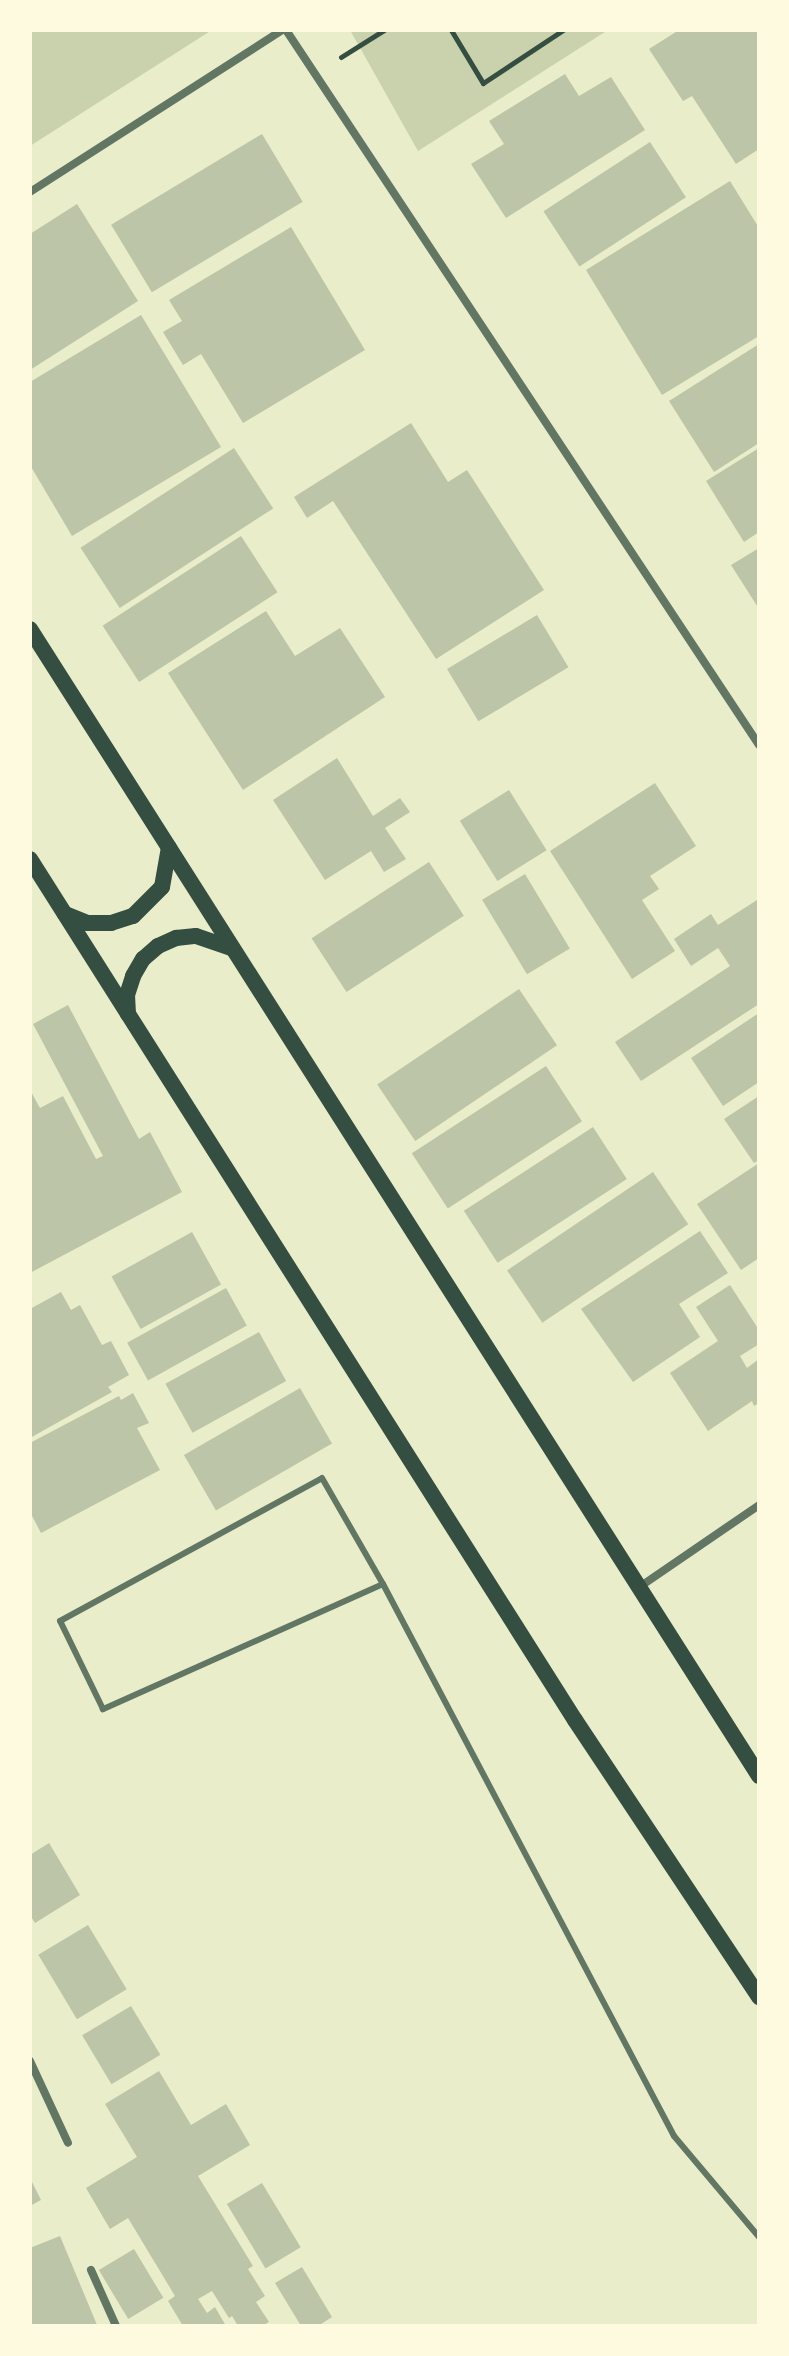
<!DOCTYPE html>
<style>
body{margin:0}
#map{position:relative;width:789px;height:2356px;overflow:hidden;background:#e9edc9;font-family:Cabin,sans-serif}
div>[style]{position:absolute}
.green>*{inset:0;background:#cad2ad}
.building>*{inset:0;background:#bcc5a7;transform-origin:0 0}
.path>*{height:5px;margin:-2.5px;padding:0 2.5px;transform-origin:2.5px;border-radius:2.5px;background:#344e41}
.service>*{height:6px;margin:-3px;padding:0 3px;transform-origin:3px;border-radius:3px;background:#617663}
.minor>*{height:8px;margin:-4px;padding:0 4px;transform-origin:4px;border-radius:4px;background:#617663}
.secondary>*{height:16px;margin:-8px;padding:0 8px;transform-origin:8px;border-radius:8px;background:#344e41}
span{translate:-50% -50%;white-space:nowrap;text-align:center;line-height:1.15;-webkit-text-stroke:8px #fefae0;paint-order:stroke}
.frame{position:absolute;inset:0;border:32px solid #fefae0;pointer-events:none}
</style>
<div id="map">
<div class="green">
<i style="clip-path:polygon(30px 30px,212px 30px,30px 146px)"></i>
<i style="clip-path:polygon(350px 30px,608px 30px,418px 151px)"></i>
</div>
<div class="building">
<i style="clip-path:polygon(679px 30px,759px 30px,759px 149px,736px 164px,692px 96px,683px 101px,649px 49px)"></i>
<i style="clip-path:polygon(565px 74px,579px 96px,611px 77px,645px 130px,506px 218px,471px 164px,504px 144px,489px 121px)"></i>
<i style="left:262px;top:134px;width:79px;height:176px;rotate:59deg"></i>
<i style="left:650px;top:142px;width:66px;height:127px;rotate:57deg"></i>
<i style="clip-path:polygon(730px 181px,759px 228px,759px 336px,662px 395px,586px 270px)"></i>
<i style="clip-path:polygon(77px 204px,138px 301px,30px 370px,30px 234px)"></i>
<i style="clip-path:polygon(291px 227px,365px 350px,243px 423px,201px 354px,183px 365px,163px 332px,182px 321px,169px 300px)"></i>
<i style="clip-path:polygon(141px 315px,221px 447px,72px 536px,30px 465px,30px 382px)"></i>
<i style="clip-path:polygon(759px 344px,759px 443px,714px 472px,669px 401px)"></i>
<i style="clip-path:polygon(411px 423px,448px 482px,467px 470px,544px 590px,436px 659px,333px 501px,307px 518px,294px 497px)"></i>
<i style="left:234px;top:448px;width:72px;height:183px;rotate:57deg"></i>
<i style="clip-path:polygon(759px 448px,759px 532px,744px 542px,706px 481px)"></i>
<i style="left:241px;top:536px;width:67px;height:165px;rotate:57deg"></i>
<i style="clip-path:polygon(759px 548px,759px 609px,731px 565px)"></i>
<i style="clip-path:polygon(266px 611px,295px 656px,340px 628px,385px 697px,243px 790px,168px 673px)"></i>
<i style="left:537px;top:615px;width:61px;height:105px;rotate:59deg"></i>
<i style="clip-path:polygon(337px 758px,373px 816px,400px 798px,410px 812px,385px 828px,406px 859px,384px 872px,371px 851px,325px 880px,273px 800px)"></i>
<i style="clip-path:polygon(655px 783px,696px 846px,650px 876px,659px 889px,642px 900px,675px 951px,632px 979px,550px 851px)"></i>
<i style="left:509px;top:790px;width:71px;height:58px;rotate:58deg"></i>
<i style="left:429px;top:862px;width:64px;height:140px;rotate:57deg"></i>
<i style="left:525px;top:874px;width:87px;height:50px;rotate:59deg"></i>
<i style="clip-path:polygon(757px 900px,759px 1004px,641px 1081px,615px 1042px,730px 966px,718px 948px,691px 966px,674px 939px,711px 914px,718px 925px)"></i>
<i style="left:519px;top:989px;width:68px;height:171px;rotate:56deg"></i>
<i style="clip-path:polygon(68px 1005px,139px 1139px,150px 1132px,182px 1192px,30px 1273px,30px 1090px,40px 1108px,63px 1096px,96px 1159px,103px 1156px,33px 1024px)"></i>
<i style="clip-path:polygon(759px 1013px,759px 1082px,723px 1106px,691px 1058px)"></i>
<i style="left:546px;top:1066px;width:66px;height:160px;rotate:57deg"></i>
<i style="clip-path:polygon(759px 1096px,759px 1160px,754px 1163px,724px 1119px)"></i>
<i style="left:593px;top:1127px;width:62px;height:154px;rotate:57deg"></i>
<i style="clip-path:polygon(759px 1163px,759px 1258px,741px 1270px,697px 1204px)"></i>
<i style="left:653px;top:1172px;width:63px;height:176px;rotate:56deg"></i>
<i style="clip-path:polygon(700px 1231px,728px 1273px,679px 1304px,700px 1337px,633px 1382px,581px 1309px)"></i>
<i style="left:192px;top:1232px;width:60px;height:92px;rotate:61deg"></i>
<i style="clip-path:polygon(730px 1285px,759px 1330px,759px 1344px,740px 1356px,747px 1368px,759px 1359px,759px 1403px,754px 1406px,752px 1401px,708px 1431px,670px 1373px,718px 1341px,696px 1307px)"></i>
<i style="left:226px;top:1288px;width:43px;height:113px;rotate:61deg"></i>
<i style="clip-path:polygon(61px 1292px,71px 1310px,80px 1305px,102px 1345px,111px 1341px,129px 1375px,108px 1387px,112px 1392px,30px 1438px,30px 1309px)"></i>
<i style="left:259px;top:1332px;width:56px;height:107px;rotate:61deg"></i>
<i style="left:300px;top:1388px;width:64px;height:134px;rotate:60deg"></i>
<i style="clip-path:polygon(133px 1393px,149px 1423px,137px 1428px,160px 1470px,41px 1533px,30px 1512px,30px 1443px,119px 1396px,121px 1400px)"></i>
<i style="clip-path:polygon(49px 1843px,80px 1895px,35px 1923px,30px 1915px,30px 1855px)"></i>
<i style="left:88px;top:1925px;width:75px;height:58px;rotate:59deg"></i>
<i style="left:131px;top:2006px;width:57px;height:57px;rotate:59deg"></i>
<i style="clip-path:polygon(159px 2071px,191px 2125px,226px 2104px,250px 2145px,198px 2176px,253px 2266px,248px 2269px,265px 2296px,256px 2302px,269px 2322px,262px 2326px,238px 2326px,232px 2316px,229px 2318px,212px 2291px,198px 2299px,207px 2313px,215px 2307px,226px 2326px,183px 2326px,168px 2301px,175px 2296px,128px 2218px,110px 2229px,86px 2188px,137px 2157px,105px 2104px)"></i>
<i style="clip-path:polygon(30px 2178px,41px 2200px,30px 2206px)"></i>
<i style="left:262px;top:2183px;width:75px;height:41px;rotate:59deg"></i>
<i style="clip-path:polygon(60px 2236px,97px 2325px,95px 2326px,30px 2326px,30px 2248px)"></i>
<i style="left:134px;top:2249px;width:57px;height:41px;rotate:59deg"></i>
<i style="clip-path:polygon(302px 2267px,332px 2317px,318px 2326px,301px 2326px,275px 2283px)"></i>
</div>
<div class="path">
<i style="left:451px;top:30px;width:62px;rotate:58.9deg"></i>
<i style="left:483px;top:83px;width:96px;rotate:-33.5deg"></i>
<i style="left:341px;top:57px;width:51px;rotate:-32.1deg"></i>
</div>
<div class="service">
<i style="left:383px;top:1584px;width:307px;rotate:155.9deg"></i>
<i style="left:103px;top:1709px;width:98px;rotate:-116deg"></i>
<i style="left:60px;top:1621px;width:298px;rotate:-28.6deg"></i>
<i style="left:322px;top:1478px;width:122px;rotate:60.1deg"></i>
<i style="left:383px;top:1584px;width:624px;rotate:62.2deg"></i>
<i style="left:674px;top:2136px;width:132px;rotate:49.9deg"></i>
</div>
<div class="minor">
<i style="left:286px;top:30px;width:857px;rotate:56.51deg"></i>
<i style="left:30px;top:192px;width:300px;rotate:-32.7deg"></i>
<i style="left:638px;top:1588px;width:147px;rotate:-34.4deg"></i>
<i style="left:30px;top:2061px;width:90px;rotate:65.1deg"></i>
<i style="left:91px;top:2270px;width:61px;rotate:65.9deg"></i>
</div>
<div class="secondary">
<i style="left:30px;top:629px;width:1359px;rotate:57.56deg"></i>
<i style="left:30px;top:859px;width:1019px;rotate:57.67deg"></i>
<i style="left:575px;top:1720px;width:333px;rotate:56.4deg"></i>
<i style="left:65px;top:914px;width:24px;rotate:22deg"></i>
<i style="left:87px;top:923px;width:24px"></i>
<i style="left:111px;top:923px;width:23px;rotate:-18deg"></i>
<i style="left:133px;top:916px;width:41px;rotate:-45deg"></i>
<i style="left:162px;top:887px;width:40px;rotate:-80deg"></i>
<i style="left:128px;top:1014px;width:19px;rotate:-93deg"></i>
<i style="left:127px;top:995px;width:20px;rotate:-72deg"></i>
<i style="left:133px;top:976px;width:20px;rotate:-60deg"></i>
<i style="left:143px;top:959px;width:20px;rotate:-41deg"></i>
<i style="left:158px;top:946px;width:20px;rotate:-24deg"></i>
<i style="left:176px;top:938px;width:20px;rotate:-6deg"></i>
<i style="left:196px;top:936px;width:37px;rotate:19deg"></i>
</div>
<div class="frame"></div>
</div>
